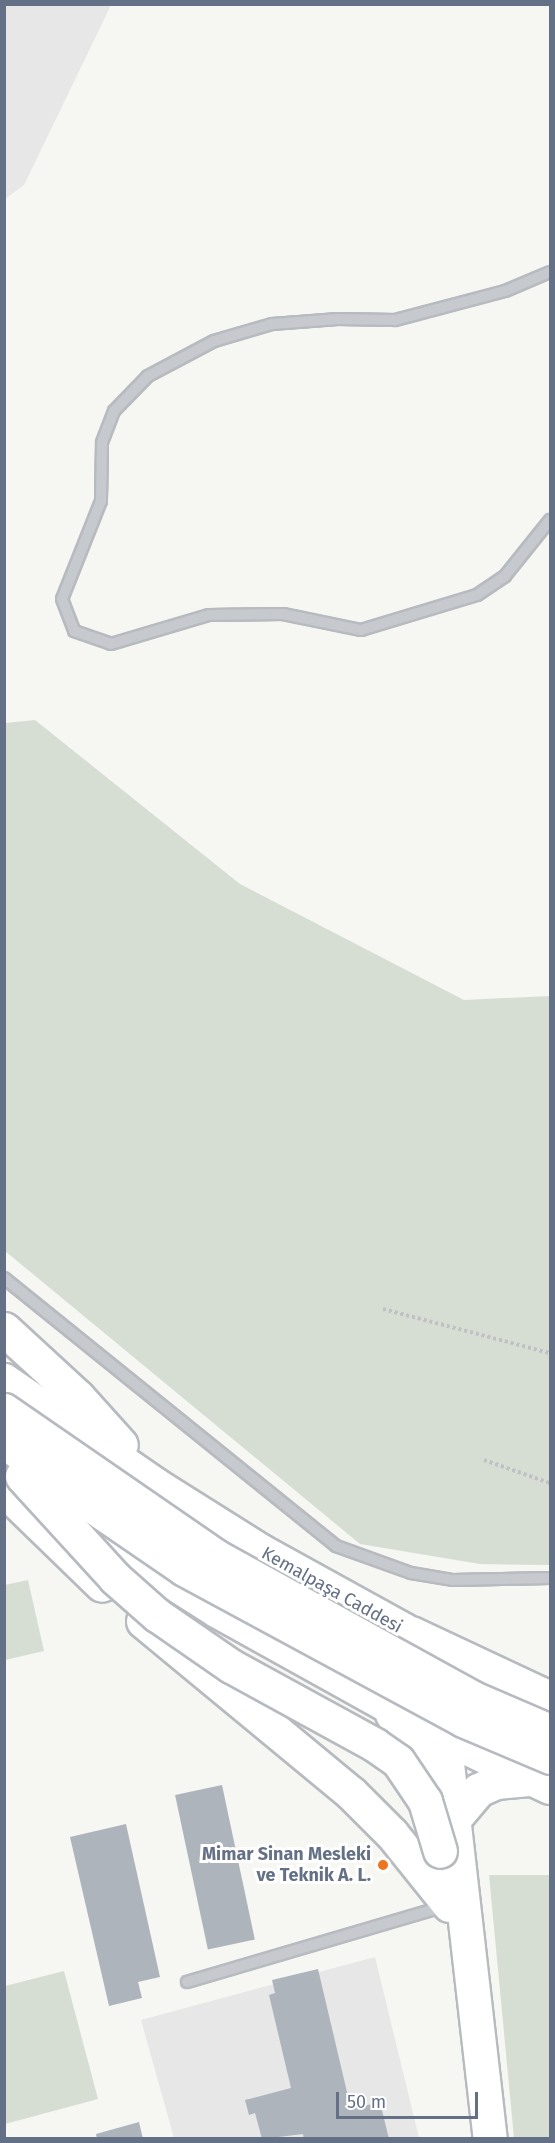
<!DOCTYPE html>
<meta charset="utf-8">
<style>
body{margin:0}
#map{position:relative;width:555px;height:2143px;overflow:hidden;background:#f6f6f3;font-family:"Fira Sans",sans-serif}
div>[style]{position:absolute}
.built>*{inset:0;background:#e6e7e6}
.green>*{inset:0;background:#d6ded4}
.building>*{inset:0;background:#aeb4bc;transform-origin:0 0}
.path>*{height:4px;margin-top:-2px;transform-origin:0;background:repeating-linear-gradient(90deg,#c0c1c4 0 3px,transparent 0 6px)}
.roads{filter:drop-shadow(2px 0 #b7babf) drop-shadow(-2px 0 #b7babf) drop-shadow(0 2px #b7babf) drop-shadow(0 -2px #b7babf)}
.lane>*{height:10px;margin:-5px;padding:0 5px;transform-origin:5px;border-radius:5px;background:#c6c9cd}
.primary>*{height:33px;margin:-16.5px;padding:0 16.5px;transform-origin:16.5px;border-radius:16.5px;background:#fff}
.bridges{filter:drop-shadow(2px 0 #b7babf) drop-shadow(-2px 0 #b7babf) drop-shadow(0 2px #b7babf) drop-shadow(0 -2px #b7babf)}
.primary-bridge>*{height:33px;margin:-16.5px;padding:0 16.5px;transform-origin:16.5px;border-radius:16.5px;background:#fff}
.dots>*{width:16px;height:16px;translate:-50% -50%;box-sizing:border-box;border:3px solid #fff;border-radius:50%}
span{translate:-50% -50%;white-space:nowrap;text-align:center;line-height:1.15;-webkit-text-stroke:6px #fff;paint-order:stroke}
.street-label{font-size:18px;color:#647086}
.poi-label{font-size:18px;color:#647086;font-weight:700}
.right{translate:-100% -50%;text-align:right}
.frame{position:absolute;inset:0;border:6px solid #647086;pointer-events:none}
.scale{position:absolute;left:336px;top:2092px;width:142px;height:27px;box-sizing:border-box;border:3px solid #647086;border-top:0;padding-left:8px;font-size:18px;line-height:21px;white-space:nowrap;color:#647086;-webkit-text-stroke:4px #fff;paint-order:stroke}
</style>
<div id="map">
<div class="built">
<i style="clip-path:polygon(5px 4px,111px 5px,24px 185px,5px 199px)"></i>
<i style="clip-path:polygon(375px 1957px,419px 2138px,174px 2138px,141px 2020px)"></i>
</div>
<div class="green">
<i style="clip-path:polygon(35px 720px,240px 884px,464px 1000px,550px 996px,550px 1565px,480px 1564px,360px 1544px,5px 1251px,5px 723px)"></i>
<i style="clip-path:polygon(28px 1580px,44px 1651px,5px 1660px,5px 1585px)"></i>
<i style="clip-path:polygon(489px 1875px,550px 1875px,550px 2138px,514px 2138px)"></i>
<i style="clip-path:polygon(64px 1971px,98px 2099px,5px 2124px,5px 1986px)"></i>
</div>
<div class="building">
<i style="left:222px;top:1785px;width:158px;height:48px;rotate:78deg"></i>
<i style="clip-path:polygon(126px 1824px,160px 1977px,138px 1982px,142px 1998px,109px 2006px,70px 1837px)"></i>
<i style="clip-path:polygon(318px 1969px,351px 2109px,380px 2102px,389px 2139px,304px 2139px,303px 2134px,262px 2139px,255px 2113px,249px 2115px,245px 2100px,291px 2088px,269px 1995px,275px 1993px,272px 1980px)"></i>
<i style="clip-path:polygon(139px 2122px,143px 2139px,97px 2139px,96px 2134px)"></i>
</div>
<div class="path">
<i style="left:383px;top:1309px;width:173px;rotate:14.8deg"></i>
<i style="left:484px;top:1460px;width:70px;rotate:19.2deg"></i>
</div>
<div class="roads">
<div class="lane">
<i style="left:550px;top:272px;width:49px;rotate:157.1deg"></i>
<i style="left:505px;top:291px;width:114px;rotate:165.2deg"></i>
<i style="left:395px;top:320px;width:57px;rotate:-179deg"></i>
<i style="left:338px;top:319px;width:66px;rotate:175.7deg"></i>
<i style="left:272px;top:324px;width:60px;rotate:163.7deg"></i>
<i style="left:214px;top:341px;width:75px;rotate:152.1deg"></i>
<i style="left:148px;top:376px;width:49px;rotate:134.2deg"></i>
<i style="left:114px;top:411px;width:34px;rotate:111deg"></i>
<i style="left:102px;top:443px;width:58px;rotate:91deg"></i>
<i style="left:101px;top:501px;width:105px;rotate:111.7deg"></i>
<i style="left:62px;top:599px;width:34px;rotate:69deg"></i>
<i style="left:74px;top:631px;width:39px;rotate:19deg"></i>
<i style="left:111px;top:644px;width:102px;rotate:-16.5deg"></i>
<i style="left:209px;top:615px;width:74px;rotate:-0.8deg"></i>
<i style="left:283px;top:614px;width:80px;rotate:11.6deg"></i>
<i style="left:361px;top:630px;width:121px;rotate:-16.8deg"></i>
<i style="left:477px;top:595px;width:34px;rotate:-34deg"></i>
<i style="left:505px;top:576px;width:72px;rotate:-51.2deg"></i>
<i style="left:4px;top:1278px;width:427px;rotate:38.9deg"></i>
<i style="left:336px;top:1546px;width:80px;rotate:19.8deg"></i>
<i style="left:411px;top:1573px;width:43px;rotate:9.5deg"></i>
<i style="left:453px;top:1580px;width:97px;rotate:-1.2deg"></i>
<i style="left:187px;top:1982px;width:270px;rotate:-16.4deg"></i>
</div>
<div class="primary">
<i style="left:4px;top:1329px;width:100px;rotate:42.6deg"></i>
<i style="left:78px;top:1397px;width:64px;rotate:48.1deg"></i>
<i style="left:4px;top:1380px;width:185px;rotate:34.6deg"></i>
<i style="left:156px;top:1485px;width:124px;rotate:32.2deg"></i>
<i style="left:261px;top:1551px;width:163px;rotate:28.9deg"></i>
<i style="left:404px;top:1630px;width:28px;rotate:44deg"></i>
<i style="left:424px;top:1649px;width:25px;rotate:67deg"></i>
<i style="left:434px;top:1672px;width:66px;rotate:81.3deg"></i>
<i style="left:444px;top:1737px;width:404px;rotate:83.5deg"></i>
<i style="left:4px;top:1466px;width:117px;rotate:36.3deg"></i>
<i style="left:98px;top:1535px;width:140px;rotate:32.4deg"></i>
<i style="left:216px;top:1610px;width:261px;rotate:29.1deg"></i>
<i style="left:444px;top:1737px;width:117px;rotate:25.3deg"></i>
<i style="left:4px;top:1490px;width:136px;rotate:44.1deg"></i>
<i style="left:143px;top:1621px;width:270px;rotate:39.6deg"></i>
<i style="left:351px;top:1793px;width:58px;rotate:45deg"></i>
<i style="left:392px;top:1834px;width:91px;rotate:51.2deg"></i>
<i style="left:411px;top:1633px;width:153px;rotate:25.1deg"></i>
<i style="left:392px;top:1714px;width:46px;rotate:52.9deg"></i>
<i style="left:420px;top:1751px;width:52px;rotate:70.9deg"></i>
<i style="left:454px;top:1819px;width:38px;rotate:-50deg"></i>
<i style="left:478px;top:1790px;width:20px;rotate:-24deg"></i>
<i style="left:496px;top:1782px;width:33px;rotate:-5deg"></i>
</div>
</div>
<div class="bridges">
<div class="primary-bridge">
<i style="left:4px;top:1410px;width:259px;rotate:34.6deg"></i>
<i style="left:217px;top:1557px;width:292px;rotate:28.8deg"></i>
<i style="left:473px;top:1698px;width:84px;rotate:23.2deg"></i>
<i style="left:4px;top:1440px;width:48px;rotate:40deg"></i>
<i style="left:41px;top:1471px;width:173px;rotate:34.4deg"></i>
<i style="left:184px;top:1569px;width:317px;rotate:28.4deg"></i>
<i style="left:463px;top:1720px;width:95px;rotate:23deg"></i>
<i style="left:22px;top:1476px;width:138px;rotate:47.6deg"></i>
<i style="left:115px;top:1578px;width:56px;rotate:41.4deg"></i>
<i style="left:157px;top:1615px;width:90px;rotate:34.6deg"></i>
<i style="left:231px;top:1666px;width:164px;rotate:28.7deg"></i>
<i style="left:375px;top:1745px;width:28px;rotate:35deg"></i>
<i style="left:398px;top:1761px;width:48px;rotate:56deg"></i>
<i style="left:425px;top:1801px;width:52px;rotate:73.3deg"></i>
</div>
</div>
<div class="dots">
<i style="left:383px;top:1865px;background:#ec751d"></i>
</div>
<div class="street-label">
<span style="left:332px;top:1590px;rotate:29deg">Kemalpaşa Caddesi</span>
</div>
<div class="poi-label">
<span class="right" style="left:371px;top:1865px">Mimar Sinan Mesleki<br>ve Teknik A. L.</span>
</div>
<div class="frame"></div>
<div class="scale">50 m</div>
</div>
